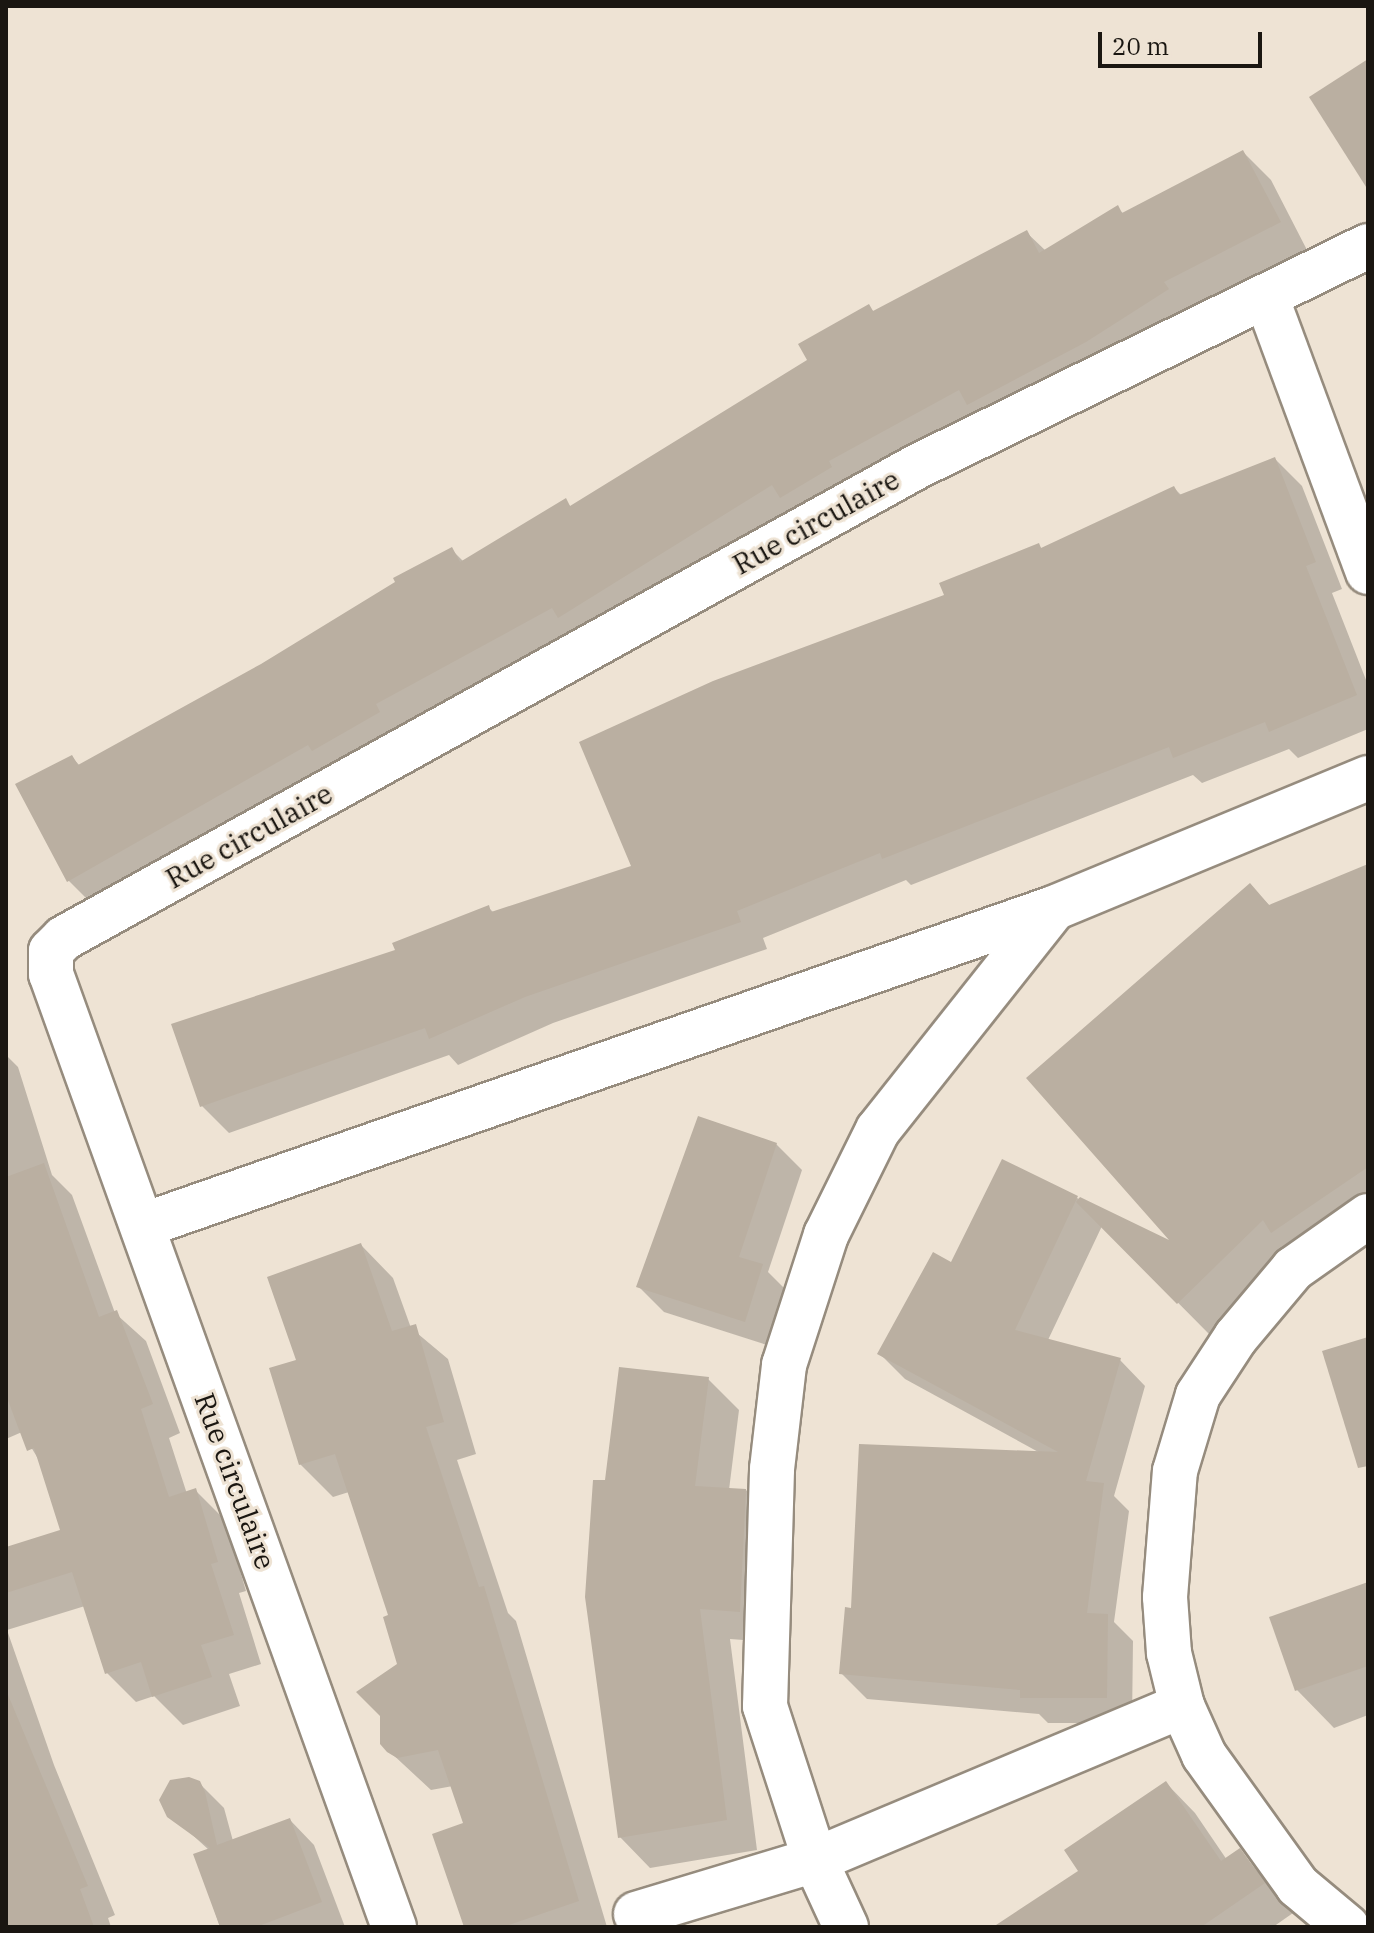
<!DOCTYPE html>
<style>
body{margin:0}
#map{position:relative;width:1374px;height:1933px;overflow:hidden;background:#eee3d4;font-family:"IBM Plex Serif",serif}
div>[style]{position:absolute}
.shadow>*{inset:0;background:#0003}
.building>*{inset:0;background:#baafa1}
.roads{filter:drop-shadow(2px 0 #968c7e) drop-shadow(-2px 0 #968c7e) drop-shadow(0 2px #968c7e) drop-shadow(0 -2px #968c7e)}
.minor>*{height:44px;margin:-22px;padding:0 22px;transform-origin:22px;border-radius:22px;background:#fff}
span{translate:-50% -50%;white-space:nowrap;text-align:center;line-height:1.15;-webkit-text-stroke:6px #eee3d4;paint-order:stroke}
.street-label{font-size:28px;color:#1a1611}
.frame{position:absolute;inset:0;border:8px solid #1a1611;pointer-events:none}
.scale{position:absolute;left:1098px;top:32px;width:164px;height:36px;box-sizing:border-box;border:4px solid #1a1611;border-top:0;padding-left:10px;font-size:24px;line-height:28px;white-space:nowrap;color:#1a1611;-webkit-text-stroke:6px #eee3d4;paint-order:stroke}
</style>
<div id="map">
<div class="shadow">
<i style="clip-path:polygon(1243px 152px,1271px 180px,1307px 250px,97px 909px,69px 881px,18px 785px,72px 757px,80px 766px,262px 666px,451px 549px,464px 562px,565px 501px,572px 508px,809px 361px,869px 307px,874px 312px,1026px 232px,1046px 251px,1117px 208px,1124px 214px)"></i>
<i style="clip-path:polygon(1275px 459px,1302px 486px,1342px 589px,1332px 593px,1368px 685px,1368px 729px,1298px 758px,1289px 749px,1202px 783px,1193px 775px,911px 885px,906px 880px,763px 938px,767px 949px,553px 1023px,458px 1065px,449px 1055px,229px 1133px,202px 1106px,397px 952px,488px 907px,494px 913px,634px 868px,947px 596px,1039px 546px,1042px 549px,1174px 488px,1182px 496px)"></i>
<i style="clip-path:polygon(1368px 867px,1368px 1219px,1293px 1252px,1209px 1334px,1102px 1226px,1048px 1340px,1120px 1360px,1145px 1386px,1114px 1496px,1129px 1511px,1114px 1622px,1133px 1641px,1132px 1723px,1048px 1723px,1039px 1714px,867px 1699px,841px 1673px,852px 1610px,1042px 1454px,905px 1379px,879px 1353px,952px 1265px,1077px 1198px,1177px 1246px,1249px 885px,1271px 907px)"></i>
<i style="clip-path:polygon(6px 1055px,18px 1067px,52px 1175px,72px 1195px,115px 1313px,146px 1341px,180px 1433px,169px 1438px,187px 1494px,196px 1491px,225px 1520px,246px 1591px,239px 1593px,261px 1664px,229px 1674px,240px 1706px,183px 1725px,154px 1696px,136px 1702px,107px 1673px,85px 1606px,7px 1630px,54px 1765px,115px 1915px,108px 1918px,111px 1927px,6px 1927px,6px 1549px,63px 1532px,40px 1462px,22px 1432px,6px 1439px)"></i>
<i style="clip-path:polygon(776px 1144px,802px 1170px,768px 1272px,788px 1292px,770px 1346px,664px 1312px,638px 1286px)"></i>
<i style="clip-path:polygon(361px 1245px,393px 1278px,411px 1328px,448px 1359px,476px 1454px,457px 1460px,508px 1613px,516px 1621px,607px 1927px,466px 1927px,465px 1824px,453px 1786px,431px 1790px,389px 1751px,400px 1665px,391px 1617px,349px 1492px,333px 1497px,300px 1464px,299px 1361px)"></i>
<i style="clip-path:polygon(708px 1379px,739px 1410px,729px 1490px,746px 1490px,776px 1521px,770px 1642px,730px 1639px,757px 1850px,650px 1868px,620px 1837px,606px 1482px)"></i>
<i style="clip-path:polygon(1368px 1584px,1368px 1715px,1334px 1728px,1297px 1690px)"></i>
<i style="clip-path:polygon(199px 1783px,224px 1808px,233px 1841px,290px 1820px,314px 1845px,345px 1927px,220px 1927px,196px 1855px,209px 1850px,165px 1810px)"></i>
<i style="clip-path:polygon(1166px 1783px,1195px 1813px,1227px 1860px,1240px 1851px,1293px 1913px,1273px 1927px,997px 1927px,1081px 1871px)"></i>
</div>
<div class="building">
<i style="clip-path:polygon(1368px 59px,1368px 190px,1309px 97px)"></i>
<i style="clip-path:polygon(1243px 150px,1281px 222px,1164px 282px,1169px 289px,1086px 342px,967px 405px,959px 390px,829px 461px,832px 467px,780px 498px,772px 485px,558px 618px,552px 608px,376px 704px,380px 712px,312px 751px,308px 745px,67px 882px,15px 784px,72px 755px,78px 765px,261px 664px,395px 582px,393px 578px,452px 547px,460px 562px,566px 498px,570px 506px,807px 360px,798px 344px,869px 304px,873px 311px,1027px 230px,1039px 253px,1118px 205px,1122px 213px)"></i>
<i style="clip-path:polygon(1275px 457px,1316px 562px,1306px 566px,1357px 695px,1269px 732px,1265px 722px,1173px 758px,1169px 747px,882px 859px,880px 853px,737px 911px,741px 922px,525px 997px,429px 1039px,425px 1028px,200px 1107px,171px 1024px,395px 950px,392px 943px,489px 905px,491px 912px,631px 866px,579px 742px,713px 681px,944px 595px,939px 583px,1039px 543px,1041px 548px,1174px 486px,1179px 495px)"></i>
<i style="clip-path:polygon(1368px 864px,1368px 1167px,1271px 1233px,1263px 1220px,1177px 1304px,1076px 1202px,1080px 1197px,1169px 1240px,1026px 1078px,1250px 883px,1269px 905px)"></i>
<i style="clip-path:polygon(698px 1116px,777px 1143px,739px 1257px,763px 1264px,745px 1322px,636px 1287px)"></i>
<i style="clip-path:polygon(1002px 1159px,1078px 1196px,1015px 1330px,1121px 1358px,1086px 1481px,1104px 1483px,1087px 1613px,1108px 1614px,1107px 1698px,1020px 1698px,1020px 1690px,839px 1674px,845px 1607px,851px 1608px,859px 1444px,1058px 1452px,877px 1354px,933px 1252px,951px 1262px)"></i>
<i style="clip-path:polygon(44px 1163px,99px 1317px,117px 1310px,153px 1404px,141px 1409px,169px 1497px,196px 1488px,218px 1562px,211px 1564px,234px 1635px,201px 1645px,212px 1677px,152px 1697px,141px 1662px,105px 1674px,72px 1572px,6px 1593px,6px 1547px,60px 1530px,34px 1448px,27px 1451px,6px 1395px,6px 1177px)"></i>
<i style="clip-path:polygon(361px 1243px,392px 1331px,416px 1324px,444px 1422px,426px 1427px,479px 1587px,484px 1586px,579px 1901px,503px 1927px,464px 1927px,432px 1834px,463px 1823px,438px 1750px,397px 1758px,387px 1752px,380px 1744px,380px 1716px,356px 1692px,397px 1664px,383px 1617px,388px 1615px,335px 1454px,299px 1465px,269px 1368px,296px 1360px,267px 1277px)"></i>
<i style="clip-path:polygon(1368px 1337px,1368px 1466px,1358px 1468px,1322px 1351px)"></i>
<i style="clip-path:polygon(619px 1367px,709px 1377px,695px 1486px,746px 1489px,740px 1612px,700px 1609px,727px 1820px,618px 1838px,585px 1597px,593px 1480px,605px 1480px)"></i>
<i style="clip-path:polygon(1368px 1582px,1368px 1666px,1295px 1691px,1269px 1617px)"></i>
<i style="clip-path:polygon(6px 1690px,88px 1886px,80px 1889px,94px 1927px,6px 1927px)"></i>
<i style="clip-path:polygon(189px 1777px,200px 1781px,205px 1792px,217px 1845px,290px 1818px,322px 1902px,256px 1927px,220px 1927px,193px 1854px,210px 1848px,167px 1817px,159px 1800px,170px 1780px)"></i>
<i style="clip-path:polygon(1166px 1781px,1221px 1861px,1240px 1848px,1265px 1883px,1201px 1927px,993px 1927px,1078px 1871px,1064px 1850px)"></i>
</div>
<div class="roads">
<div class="minor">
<i style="left:1267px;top:299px;width:291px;rotate:69.7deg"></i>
<i style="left:144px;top:1225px;width:964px;rotate:-19.21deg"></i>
<i style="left:1054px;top:908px;width:340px;rotate:-22.5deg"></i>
<i style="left:636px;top:1914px;width:187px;rotate:-16.8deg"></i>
<i style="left:815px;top:1860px;width:398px;rotate:-22.8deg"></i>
<i style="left:394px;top:1927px;width:1013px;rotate:-109.79deg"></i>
<i style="left:51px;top:974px;width:23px;rotate:-90deg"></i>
<i style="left:51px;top:951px;width:18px;rotate:-45deg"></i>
<i style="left:64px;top:938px;width:974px;rotate:-28.93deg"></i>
<i style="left:916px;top:467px;width:503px;rotate:-26.06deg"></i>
<i style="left:846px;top:1927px;width:74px;rotate:-114.8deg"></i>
<i style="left:815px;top:1860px;width:162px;rotate:-108deg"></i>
<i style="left:765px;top:1706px;width:237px;rotate:-88.3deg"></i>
<i style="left:772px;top:1469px;width:105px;rotate:-83.4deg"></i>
<i style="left:784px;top:1365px;width:137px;rotate:-72.1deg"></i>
<i style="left:826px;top:1235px;width:117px;rotate:-63.7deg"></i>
<i style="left:878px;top:1130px;width:283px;rotate:-51.6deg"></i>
<i style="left:1347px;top:1927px;width:64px;rotate:-140.1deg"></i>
<i style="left:1298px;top:1886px;width:161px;rotate:-125.7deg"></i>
<i style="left:1204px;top:1755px;width:54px;rotate:-114.2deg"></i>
<i style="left:1182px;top:1706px;width:55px;rotate:-103.8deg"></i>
<i style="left:1169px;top:1653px;width:56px;rotate:-94.1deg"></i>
<i style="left:1165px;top:1597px;width:126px;rotate:-85.5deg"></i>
<i style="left:1175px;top:1471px;width:79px;rotate:-73.2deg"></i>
<i style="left:1198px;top:1395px;width:69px;rotate:-56.8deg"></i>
<i style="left:1236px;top:1337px;width:89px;rotate:-50deg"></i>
<i style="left:1293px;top:1269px;width:92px;rotate:-35.2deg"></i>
</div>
</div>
<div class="street-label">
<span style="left:816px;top:522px;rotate:-29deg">Rue circulaire</span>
<span style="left:249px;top:836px;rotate:-29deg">Rue circulaire</span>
<span style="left:235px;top:1481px;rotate:70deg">Rue circulaire</span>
</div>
<div class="frame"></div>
<div class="scale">20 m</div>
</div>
